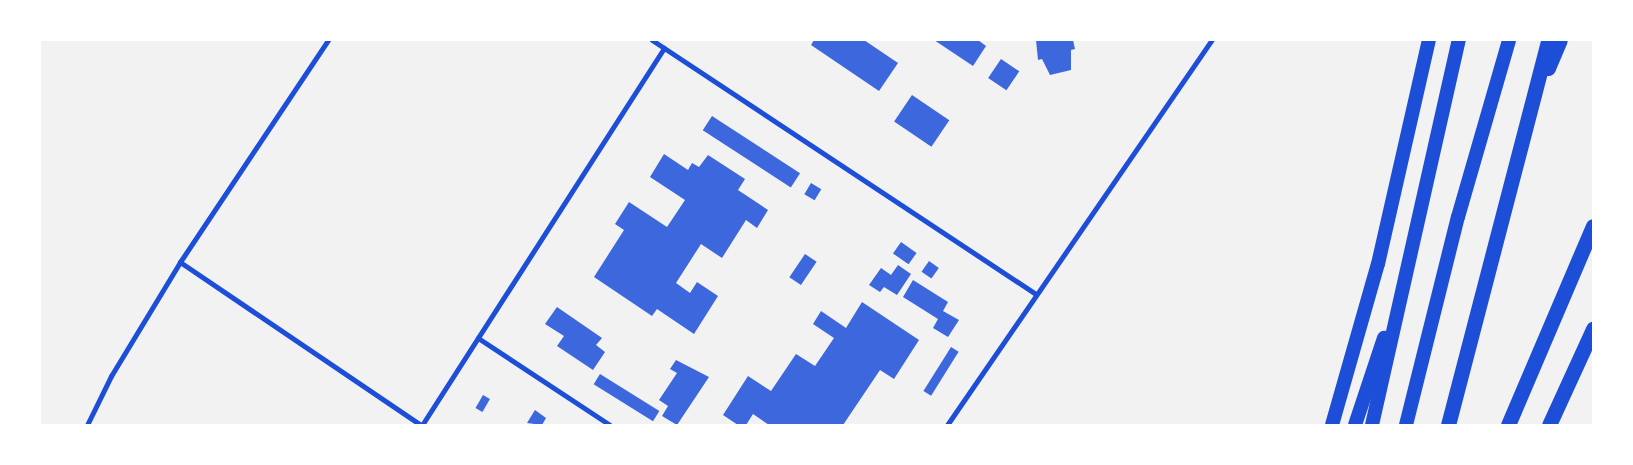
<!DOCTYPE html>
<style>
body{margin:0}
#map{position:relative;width:1633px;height:465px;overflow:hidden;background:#f2f2f2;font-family:"Noto Sans",sans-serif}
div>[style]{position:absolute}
.building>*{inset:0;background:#3d67dc;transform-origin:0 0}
.minor>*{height:5px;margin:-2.5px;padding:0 2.5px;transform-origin:2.5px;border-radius:2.5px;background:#1d4ed8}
.trunk>*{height:14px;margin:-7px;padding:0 7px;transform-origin:7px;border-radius:7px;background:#1d4ed8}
.motorway>*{height:15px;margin:-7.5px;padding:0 7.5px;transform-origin:7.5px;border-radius:7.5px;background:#1d4ed8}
span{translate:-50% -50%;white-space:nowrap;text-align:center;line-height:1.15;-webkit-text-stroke:4.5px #fff;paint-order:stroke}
.frame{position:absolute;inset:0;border:41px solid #fff;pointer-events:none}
</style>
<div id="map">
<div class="building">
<i style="clip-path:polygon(814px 40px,864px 40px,898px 63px,879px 91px,811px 45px)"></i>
<i style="clip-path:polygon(934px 40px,978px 40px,986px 46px,973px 66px)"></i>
<i style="clip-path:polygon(1036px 40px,1073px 40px,1075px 49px,1071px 50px,1071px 70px,1050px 75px,1042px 59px,1038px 60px)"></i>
<i style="left:1001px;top:59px;width:22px;height:23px;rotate:34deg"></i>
<i style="left:912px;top:95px;width:45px;height:32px;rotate:34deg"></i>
<i style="left:712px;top:116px;width:105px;height:17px;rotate:33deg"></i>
<i style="clip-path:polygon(664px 154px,688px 170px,692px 163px,699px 167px,708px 155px,745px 179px,738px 190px,768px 210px,757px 228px,746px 220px,722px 258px,701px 244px,676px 283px,690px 293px,697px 282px,718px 296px,694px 334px,657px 309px,652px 316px,594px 277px,624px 230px,615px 224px,629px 202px,667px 227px,685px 200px,650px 177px)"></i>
<i style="left:811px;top:183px;width:12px;height:13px;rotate:31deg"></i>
<i style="left:901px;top:242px;width:19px;height:14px;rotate:35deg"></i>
<i style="left:805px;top:254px;width:14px;height:28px;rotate:34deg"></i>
<i style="left:929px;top:261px;width:12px;height:13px;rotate:35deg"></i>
<i style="clip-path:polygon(898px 265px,911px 274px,897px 295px,884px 287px,880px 292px,869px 285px,881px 268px,891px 275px)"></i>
<i style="clip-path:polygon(913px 280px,948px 302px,943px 311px,959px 320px,948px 337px,933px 328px,938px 319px,903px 297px)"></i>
<i style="clip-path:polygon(862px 302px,919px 340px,894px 379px,880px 370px,843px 425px,769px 425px,753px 414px,746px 425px,738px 425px,723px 415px,748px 376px,771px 391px,796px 354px,815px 366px,834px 338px,813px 324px,821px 311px,846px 328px)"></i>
<i style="clip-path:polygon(557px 307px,602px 338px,596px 345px,605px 352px,593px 370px,557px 346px,564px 336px,545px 324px)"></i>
<i style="left:951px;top:347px;width:9px;height:52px;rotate:32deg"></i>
<i style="clip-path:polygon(676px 360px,709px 377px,677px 425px,662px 416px,668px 406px,659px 400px,677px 373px,670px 369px)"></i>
<i style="left:600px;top:374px;width:70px;height:12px;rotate:32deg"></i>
<i style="left:483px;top:395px;width:8px;height:15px;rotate:30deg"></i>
<i style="clip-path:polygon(535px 410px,546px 418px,542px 425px,527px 423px)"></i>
</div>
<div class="minor">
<i style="left:652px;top:40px;width:460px;rotate:33.5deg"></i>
<i style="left:180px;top:262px;width:291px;rotate:34.1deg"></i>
<i style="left:478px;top:338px;width:158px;rotate:33.4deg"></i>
<i style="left:87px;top:425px;width:55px;rotate:-63.9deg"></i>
<i style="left:111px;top:376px;width:133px;rotate:-58.8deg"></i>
<i style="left:180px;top:262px;width:267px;rotate:-56.3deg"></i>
<i style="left:422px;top:425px;width:448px;rotate:-57.3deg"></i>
<i style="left:947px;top:425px;width:467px;rotate:-55.5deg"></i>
</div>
<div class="trunk">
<i style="left:1332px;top:425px;width:167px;rotate:-74.1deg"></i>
<i style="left:1378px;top:264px;width:230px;rotate:-77.2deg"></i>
<i style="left:1355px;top:425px;width:92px;rotate:-71.6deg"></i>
<i style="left:1372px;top:425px;width:395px;rotate:-77.3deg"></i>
<i style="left:1406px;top:425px;width:214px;rotate:-76deg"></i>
<i style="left:1458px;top:217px;width:184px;rotate:-73.9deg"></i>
</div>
<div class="motorway">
<i style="left:1548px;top:68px;width:30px;rotate:-67deg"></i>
<i style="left:1448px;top:425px;width:398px;rotate:-75.4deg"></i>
<i style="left:1508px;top:425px;width:216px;rotate:-66.9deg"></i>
<i style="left:1549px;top:425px;width:106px;rotate:-65.4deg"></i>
</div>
<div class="frame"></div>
</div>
